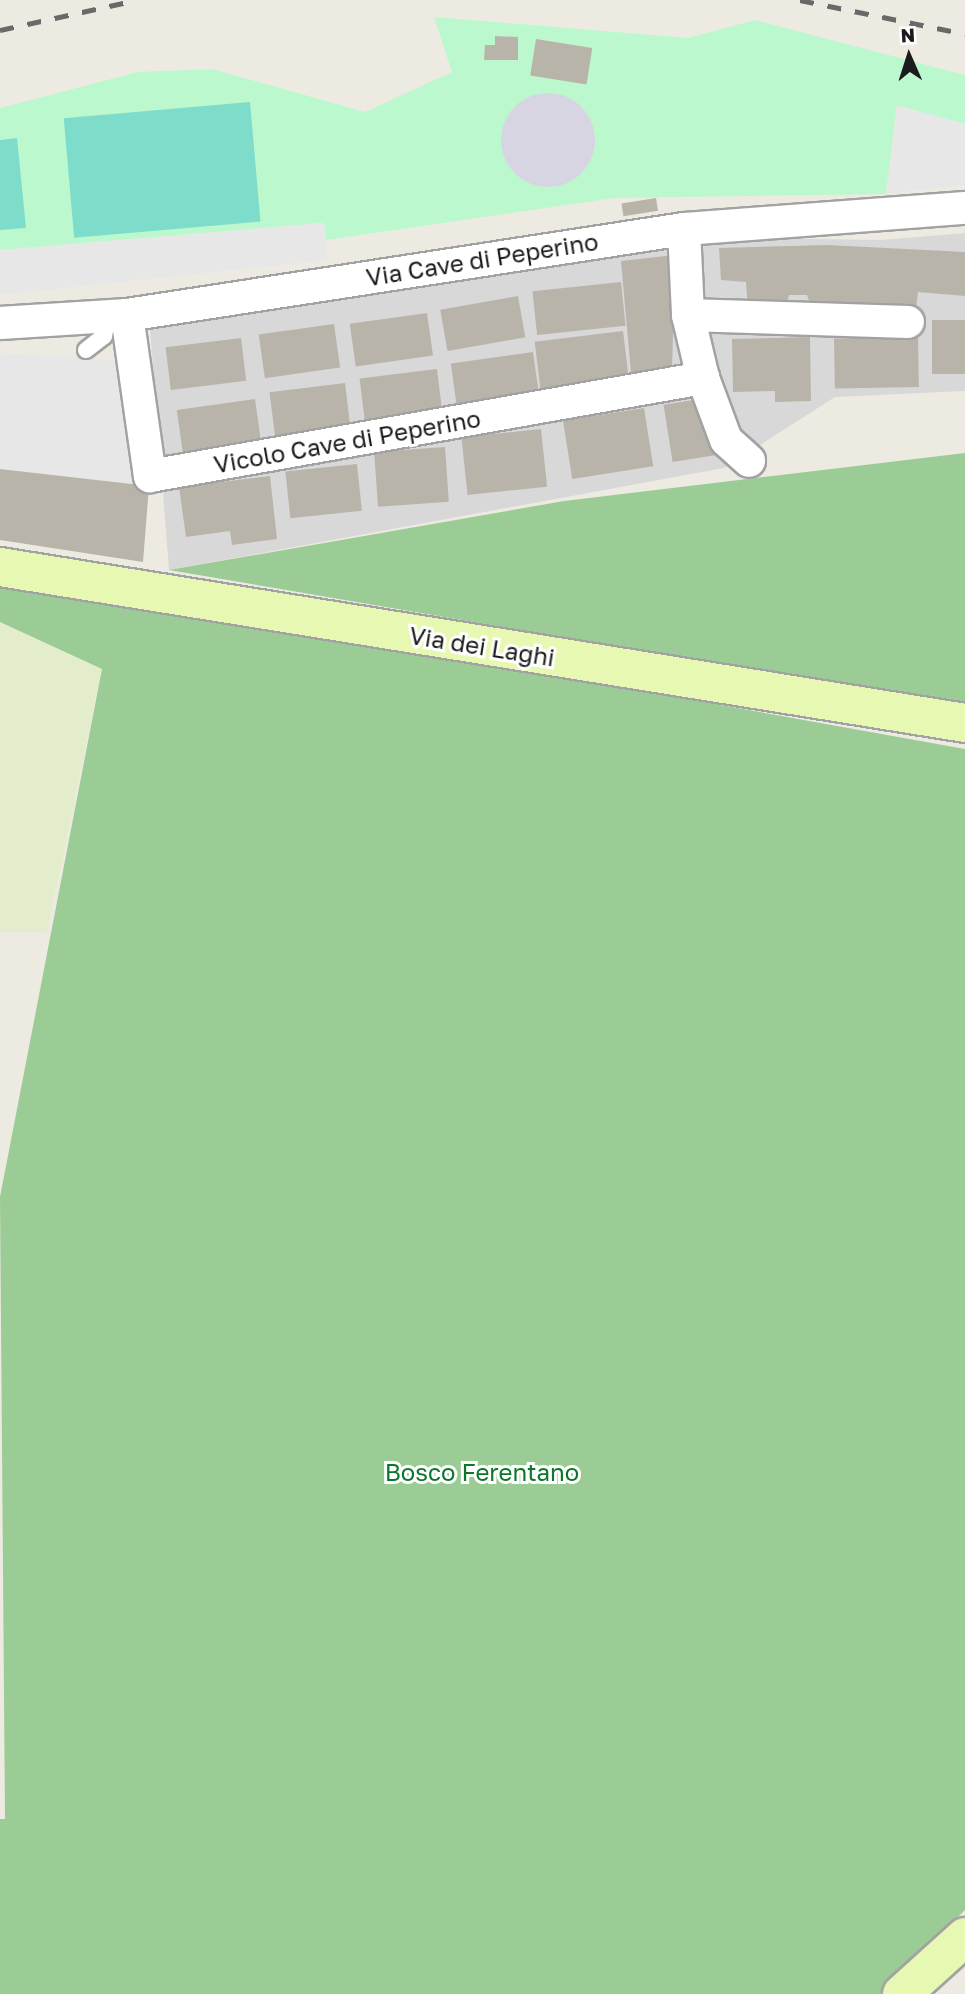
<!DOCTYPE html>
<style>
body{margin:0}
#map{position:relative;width:965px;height:1994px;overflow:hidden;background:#edebe1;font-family:"Golos Text",sans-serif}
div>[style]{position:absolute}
.residential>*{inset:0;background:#d9d8d8}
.farmland>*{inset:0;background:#e3eccb}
.forest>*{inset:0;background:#9bcc95}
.park>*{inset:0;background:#bcf8cd}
.pitch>*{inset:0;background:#7edccb;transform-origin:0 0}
.parking>*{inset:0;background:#e7e7e7}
.plaza>*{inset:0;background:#d8d5e2}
.round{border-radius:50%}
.building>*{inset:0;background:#b9b4aa;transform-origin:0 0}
.roads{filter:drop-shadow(2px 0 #a2a2a2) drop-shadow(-2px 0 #a2a2a2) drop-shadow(0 2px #a2a2a2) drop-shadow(0 -2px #a2a2a2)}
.lane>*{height:16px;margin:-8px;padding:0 8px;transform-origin:8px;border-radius:8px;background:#fff}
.street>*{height:32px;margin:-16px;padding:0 16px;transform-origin:16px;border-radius:16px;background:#fff}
.secondary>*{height:38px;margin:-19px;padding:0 19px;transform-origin:19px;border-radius:19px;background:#e7f8b3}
.rail>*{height:5px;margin-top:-2.5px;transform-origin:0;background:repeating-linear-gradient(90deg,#696969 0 14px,transparent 0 28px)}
span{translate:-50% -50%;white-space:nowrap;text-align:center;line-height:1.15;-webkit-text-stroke:6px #fff;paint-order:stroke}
.street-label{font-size:24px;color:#1b1b1b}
.park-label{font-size:24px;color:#0c772a}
.north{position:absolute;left:874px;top:21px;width:70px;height:70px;-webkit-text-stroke:5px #fff;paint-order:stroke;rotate:357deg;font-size:19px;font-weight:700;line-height:28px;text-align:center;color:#1b1b1b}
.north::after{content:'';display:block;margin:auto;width:24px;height:32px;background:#1b1b1b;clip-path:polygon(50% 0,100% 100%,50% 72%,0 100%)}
</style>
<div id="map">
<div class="residential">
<i style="clip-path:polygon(965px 233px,965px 391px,835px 397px,724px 468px,169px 570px,150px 329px,683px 237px,881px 240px)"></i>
</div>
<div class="farmland">
<i style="clip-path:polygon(0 622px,102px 668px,47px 932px,0 932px)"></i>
</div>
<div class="forest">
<i style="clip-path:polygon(965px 453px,965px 706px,169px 570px,564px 501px)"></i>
<i style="clip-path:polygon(0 585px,126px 598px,965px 749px,965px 1910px,880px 1994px,0 1994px,0 1819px,5px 1819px,0 1197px,102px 669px,0 622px)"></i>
</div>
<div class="park">
<i style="clip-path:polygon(434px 17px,688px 38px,755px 20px,965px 75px,965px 124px,897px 106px,886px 194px,614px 198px,326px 240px,324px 223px,0 250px,0 108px,138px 72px,212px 69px,365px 112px,452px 72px)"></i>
</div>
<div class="pitch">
<i style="left:250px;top:102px;width:120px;height:187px;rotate:85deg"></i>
<i style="clip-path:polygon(17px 138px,26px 228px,0 230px,0 140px)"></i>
</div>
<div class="parking">
<i style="clip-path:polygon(897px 105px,965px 124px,965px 185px,886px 194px)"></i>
<i style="clip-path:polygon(324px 223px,328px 260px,0 295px,0 250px)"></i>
<i style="clip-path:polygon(0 353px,121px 360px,136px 485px,0 469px)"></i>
</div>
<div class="plaza">
<i class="round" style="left:501px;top:93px;width:94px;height:94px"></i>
</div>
<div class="building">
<i style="clip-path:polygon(495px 36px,518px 37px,518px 60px,484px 60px,485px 45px,495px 45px)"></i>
<i style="left:536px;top:39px;width:57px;height:37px;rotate:9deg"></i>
<i style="left:656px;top:198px;width:13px;height:35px;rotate:81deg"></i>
<i style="clip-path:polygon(827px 245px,965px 252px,965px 296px,918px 292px,915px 316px,813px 312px,807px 295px,789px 295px,785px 309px,748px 309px,746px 282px,721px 280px,719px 248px)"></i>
<i style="clip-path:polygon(675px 255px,672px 370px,631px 373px,621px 261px)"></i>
<i style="left:621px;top:282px;width:44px;height:89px;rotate:84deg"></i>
<i style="left:518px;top:296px;width:42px;height:79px;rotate:80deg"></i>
<i style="left:427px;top:313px;width:43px;height:78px;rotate:82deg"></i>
<i style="left:965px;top:320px;width:54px;height:33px;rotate:90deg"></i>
<i style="left:334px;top:324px;width:44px;height:76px;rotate:82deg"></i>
<i style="left:623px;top:331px;width:49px;height:89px;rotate:83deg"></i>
<i style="clip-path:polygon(810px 337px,811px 401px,775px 402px,775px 391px,733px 392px,732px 339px)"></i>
<i style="left:918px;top:337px;width:50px;height:84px;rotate:89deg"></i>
<i style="left:241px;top:338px;width:43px;height:76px;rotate:83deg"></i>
<i style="left:533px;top:352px;width:48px;height:83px;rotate:82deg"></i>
<i style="left:437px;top:369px;width:46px;height:78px;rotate:83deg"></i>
<i style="left:345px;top:383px;width:52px;height:76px;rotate:83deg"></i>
<i style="left:706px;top:398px;width:58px;height:43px;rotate:81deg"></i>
<i style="left:255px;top:399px;width:45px;height:79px;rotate:82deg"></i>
<i style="left:644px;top:408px;width:59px;height:82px;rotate:81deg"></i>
<i style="left:541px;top:429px;width:58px;height:80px;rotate:84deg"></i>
<i style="left:445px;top:447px;width:55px;height:71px;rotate:86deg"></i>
<i style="left:357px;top:464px;width:47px;height:72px;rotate:84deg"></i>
<i style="clip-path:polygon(0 469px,149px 486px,143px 562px,0 540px)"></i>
<i style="clip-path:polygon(270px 476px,277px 539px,232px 545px,230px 531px,186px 537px,179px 487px)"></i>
</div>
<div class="roads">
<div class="lane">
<i style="left:86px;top:350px;width:23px;rotate:-38deg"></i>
<i style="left:104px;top:336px;width:20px;rotate:-79deg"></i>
</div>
<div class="street">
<i style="left:684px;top:229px;width:86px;rotate:87.3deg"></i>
<i style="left:688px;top:315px;width:65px;rotate:76.6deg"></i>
<i style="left:703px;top:378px;width:66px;rotate:69.6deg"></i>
<i style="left:726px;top:440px;width:31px;rotate:42deg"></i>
<i style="left:127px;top:315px;width:163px;rotate:81.9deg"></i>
<i style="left:150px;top:476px;width:562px;rotate:-10.05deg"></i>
<i style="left:688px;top:315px;width:220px;rotate:1.8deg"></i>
<i style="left:0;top:323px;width:127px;rotate:-3.6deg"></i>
<i style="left:127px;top:315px;width:564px;rotate:-8.78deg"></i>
<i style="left:684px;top:229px;width:282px;rotate:-4.3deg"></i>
</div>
<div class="secondary">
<i style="left:0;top:567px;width:978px;rotate:9.18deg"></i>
<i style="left:902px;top:1994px;width:85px;rotate:-42.1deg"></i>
</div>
</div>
<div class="rail">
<i style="left:800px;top:0;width:168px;rotate:11.6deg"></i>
<i style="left:0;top:30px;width:140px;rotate:-12.4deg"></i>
</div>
<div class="street-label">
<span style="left:482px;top:259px;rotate:-9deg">Via Cave di Peperino</span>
<span style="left:347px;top:441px;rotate:-10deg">Vicolo Cave di Peperino</span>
<span style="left:482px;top:646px;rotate:9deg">Via dei Laghi</span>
</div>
<div class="park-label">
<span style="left:482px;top:1472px">Bosco Ferentano</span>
</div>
<div class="north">N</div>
</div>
